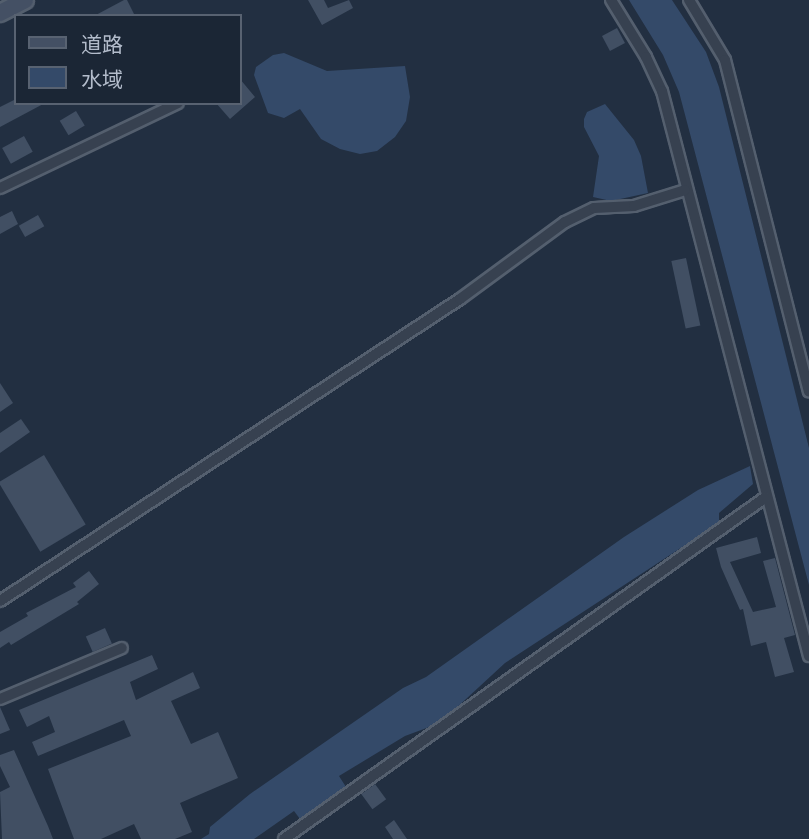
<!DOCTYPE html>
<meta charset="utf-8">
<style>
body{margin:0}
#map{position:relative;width:809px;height:839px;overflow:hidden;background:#222f41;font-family:Karla,"Noto Sans SC",sans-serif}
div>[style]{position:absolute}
.water>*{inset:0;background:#344a69}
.building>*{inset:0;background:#414f63;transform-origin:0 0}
.roads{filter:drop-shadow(2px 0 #545f6e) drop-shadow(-2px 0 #545f6e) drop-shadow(0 2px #545f6e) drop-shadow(0 -2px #545f6e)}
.street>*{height:10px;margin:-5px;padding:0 5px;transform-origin:5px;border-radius:5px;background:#374150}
.secondary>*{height:16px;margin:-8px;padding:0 8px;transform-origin:8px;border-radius:8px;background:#445064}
span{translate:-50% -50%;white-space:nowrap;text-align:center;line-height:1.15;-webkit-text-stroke:7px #1b2635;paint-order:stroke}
.legend{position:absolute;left:14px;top:14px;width:228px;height:91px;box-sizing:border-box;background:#1b2635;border:2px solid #586271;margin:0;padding:9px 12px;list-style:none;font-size:21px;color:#b3bccb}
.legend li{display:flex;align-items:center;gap:14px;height:35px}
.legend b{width:35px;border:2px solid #586271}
</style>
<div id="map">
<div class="water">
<i style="clip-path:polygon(629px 0,672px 0,706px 52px,719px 87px,809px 448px,809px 585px,679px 92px,663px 55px)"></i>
<i style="clip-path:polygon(284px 53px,327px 71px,405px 66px,410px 97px,406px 121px,395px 137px,377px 151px,360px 154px,340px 149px,321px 139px,300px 109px,284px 118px,268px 113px,254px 75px,256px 67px,273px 55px)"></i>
<i style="clip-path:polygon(605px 104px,634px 140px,641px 156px,648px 193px,611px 201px,593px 197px,599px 156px,584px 127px,584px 119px,587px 112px)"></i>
<i style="clip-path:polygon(750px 466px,753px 484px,719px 513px,719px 523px,505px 663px,440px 723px,405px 736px,339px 776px,346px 787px,300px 819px,294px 811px,254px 839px,201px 839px,209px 834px,210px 827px,250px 794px,403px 688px,426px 677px,624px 537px,698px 490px)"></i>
</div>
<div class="building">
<i style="clip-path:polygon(124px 0,127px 0,135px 16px,94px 16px)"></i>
<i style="clip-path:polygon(308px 0,324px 0,328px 8px,349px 0,353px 8px,322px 25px)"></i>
<i style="left:617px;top:28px;width:17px;height:17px;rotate:62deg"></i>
<i style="clip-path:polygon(240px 79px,255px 97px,230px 119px,216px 103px,240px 103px)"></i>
<i style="clip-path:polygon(16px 99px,16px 103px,45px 103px,0 127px,0 107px)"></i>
<i style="left:76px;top:111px;width:17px;height:19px;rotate:59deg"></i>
<i style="left:24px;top:136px;width:18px;height:25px;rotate:61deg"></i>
<i style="clip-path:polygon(12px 211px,18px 224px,0 234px,0 217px)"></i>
<i style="left:38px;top:215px;width:13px;height:22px;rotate:61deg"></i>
<i style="left:686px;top:258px;width:69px;height:15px;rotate:78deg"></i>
<i style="clip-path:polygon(0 383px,13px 403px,0 412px)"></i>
<i style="clip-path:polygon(21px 419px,30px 432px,0 453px,0 433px)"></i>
<i style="left:44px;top:455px;width:81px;height:53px;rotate:59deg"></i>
<i style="clip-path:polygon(757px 537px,761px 553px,730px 562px,753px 612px,776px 607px,763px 561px,775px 558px,795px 635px,784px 638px,794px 672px,775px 677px,766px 642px,751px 646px,743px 609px,740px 610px,721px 567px,716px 548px)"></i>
<i style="clip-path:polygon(89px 571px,99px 584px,77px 602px,79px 604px,11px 645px,9px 642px,0 648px,0 632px,28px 616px,26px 613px,76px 587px,73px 583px)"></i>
<i style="left:105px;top:628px;width:17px;height:21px;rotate:66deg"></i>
<i style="clip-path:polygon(152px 655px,158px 669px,130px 682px,136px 700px,193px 672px,200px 688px,171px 701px,191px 744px,218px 732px,238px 778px,180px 803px,192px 832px,175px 839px,141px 839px,134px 824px,101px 839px,74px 839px,48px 769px,131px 736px,124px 720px,38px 756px,32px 742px,55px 732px,49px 716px,27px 727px,19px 710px)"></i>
<i style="clip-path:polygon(0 707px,10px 730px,0 734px)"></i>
<i style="clip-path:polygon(14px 750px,48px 826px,53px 839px,2px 839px,0 792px,10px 787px,0 766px,0 755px)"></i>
<i style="left:375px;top:784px;width:19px;height:17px;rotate:54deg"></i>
<i style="clip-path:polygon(394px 820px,407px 839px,393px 839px,385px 827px)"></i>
</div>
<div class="roads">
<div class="street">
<i style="left:611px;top:0;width:67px;rotate:58.4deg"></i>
<i style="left:646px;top:57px;width:38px;rotate:65deg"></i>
<i style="left:662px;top:91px;width:584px;rotate:75.42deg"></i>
<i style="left:689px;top:0;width:70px;rotate:59deg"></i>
<i style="left:725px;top:60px;width:342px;rotate:75.8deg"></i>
<i style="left:0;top:188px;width:197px;rotate:-25.5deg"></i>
<i style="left:0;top:601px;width:550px;rotate:-33.29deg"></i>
<i style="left:460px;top:299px;width:130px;rotate:-36.3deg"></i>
<i style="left:565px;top:222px;width:32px;rotate:-26deg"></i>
<i style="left:594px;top:208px;width:40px;rotate:-2.9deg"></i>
<i style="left:634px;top:206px;width:53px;rotate:-17.4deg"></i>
<i style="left:0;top:699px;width:132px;rotate:-22.7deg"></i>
<i style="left:284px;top:839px;width:591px;rotate:-35.36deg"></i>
</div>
<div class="secondary">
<i style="left:0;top:13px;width:28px;rotate:-27deg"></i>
</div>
</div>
<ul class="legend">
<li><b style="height:9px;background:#445064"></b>道路</li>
<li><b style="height:19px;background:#344a69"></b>水域</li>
</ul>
</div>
